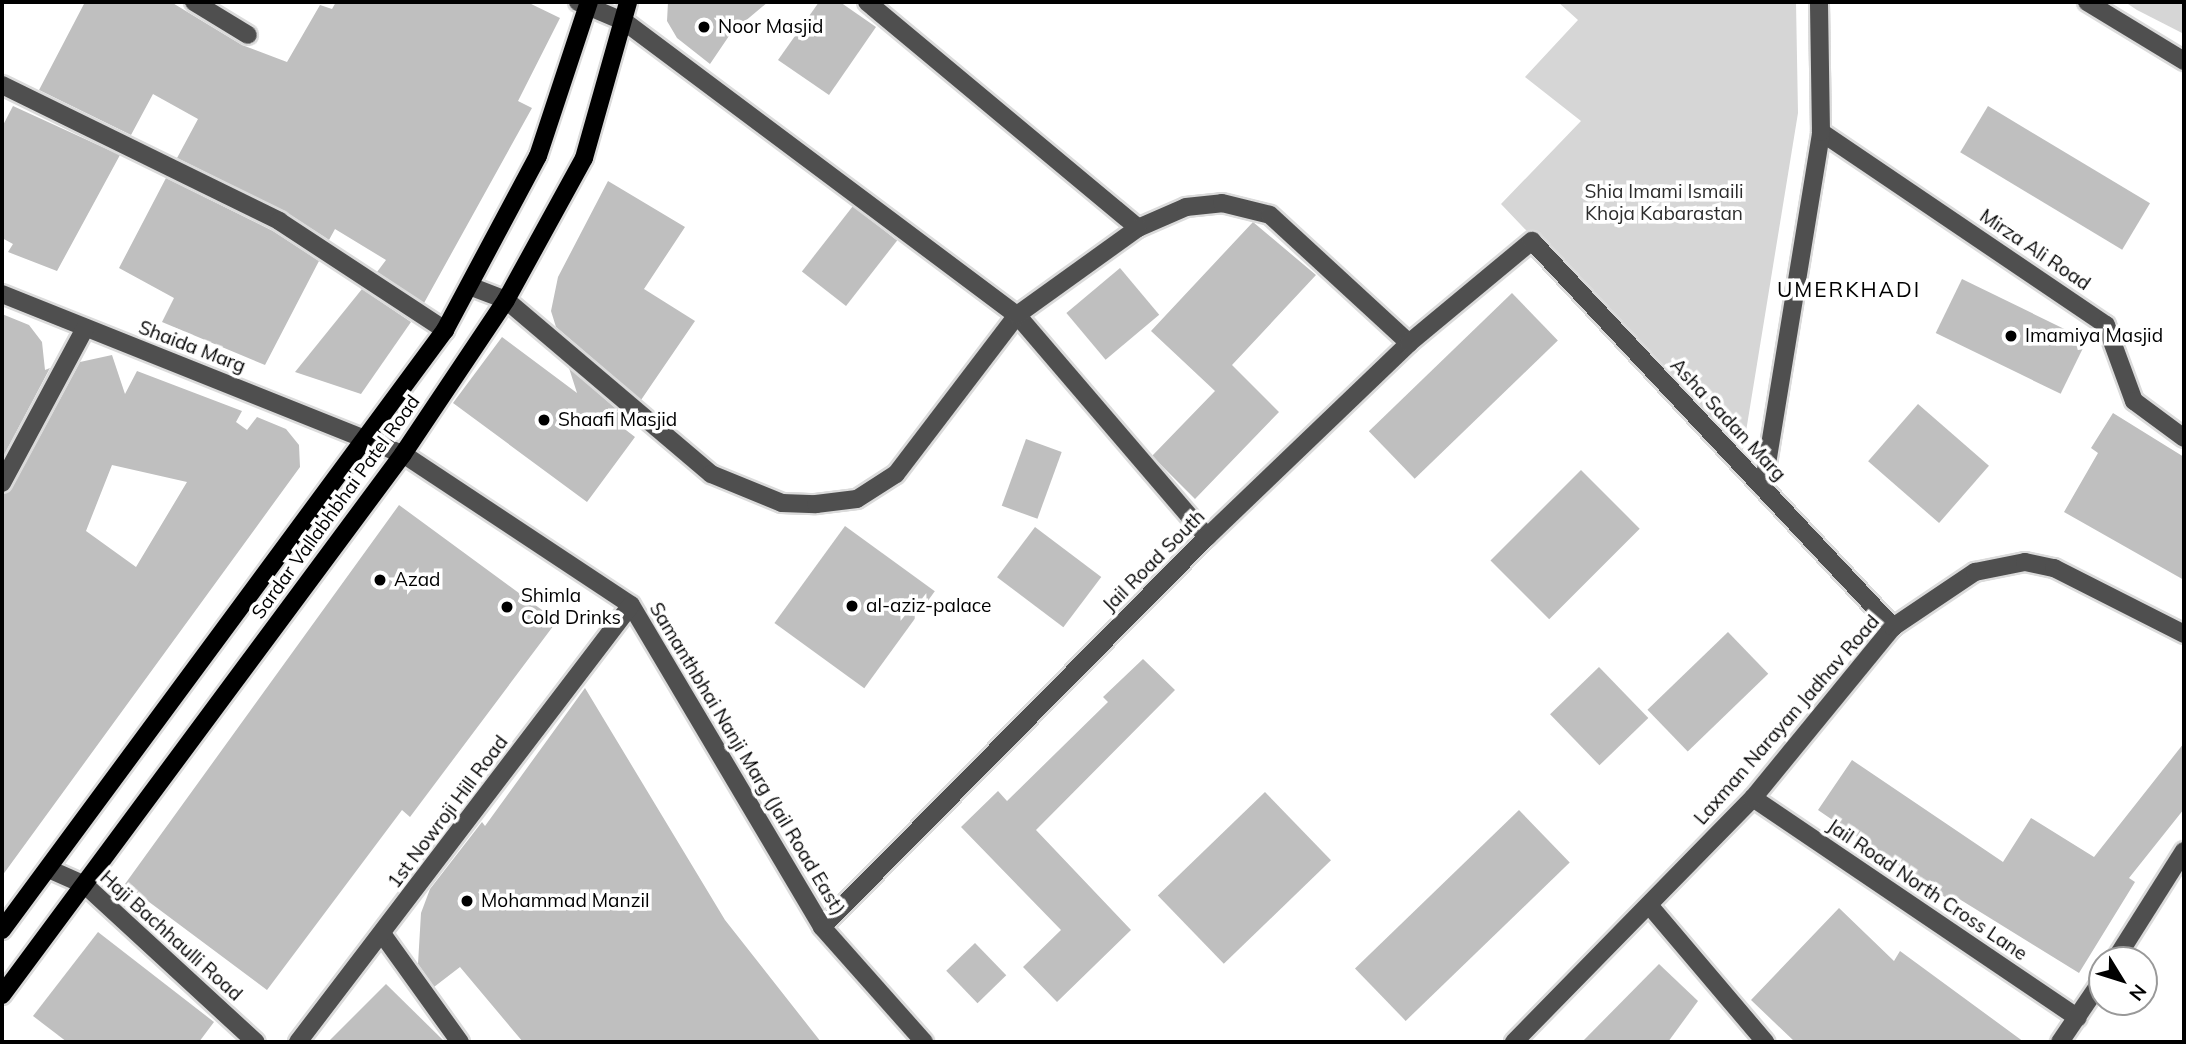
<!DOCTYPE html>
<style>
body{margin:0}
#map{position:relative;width:2186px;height:1044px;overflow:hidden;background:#fff;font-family:Mulish,sans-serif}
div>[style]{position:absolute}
.green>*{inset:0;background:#d6d6d6}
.building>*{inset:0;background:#bfbfbf;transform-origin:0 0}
.roads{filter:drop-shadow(2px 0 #dbdbdb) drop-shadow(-2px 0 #dbdbdb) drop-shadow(0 2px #dbdbdb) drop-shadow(0 -2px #dbdbdb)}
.minor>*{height:18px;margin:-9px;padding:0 9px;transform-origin:9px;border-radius:9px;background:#4f4f4f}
.major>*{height:18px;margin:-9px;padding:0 9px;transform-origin:9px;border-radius:9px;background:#000}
.dots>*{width:19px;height:19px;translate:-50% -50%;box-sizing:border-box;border:4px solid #fff;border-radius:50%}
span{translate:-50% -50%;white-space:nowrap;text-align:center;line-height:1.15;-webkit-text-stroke:7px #fff;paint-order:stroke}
.poi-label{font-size:19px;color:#000}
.left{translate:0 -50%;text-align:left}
.park-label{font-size:19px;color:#2d2d2d}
.street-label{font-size:19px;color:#000}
.neighbourhood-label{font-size:21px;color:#000;letter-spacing:2px}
.frame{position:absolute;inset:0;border:4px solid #000;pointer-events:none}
.north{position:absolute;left:2088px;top:946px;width:70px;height:70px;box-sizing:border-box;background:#fff;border:2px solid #999;border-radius:50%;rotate:128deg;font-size:19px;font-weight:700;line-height:28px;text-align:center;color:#000}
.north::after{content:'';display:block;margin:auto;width:24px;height:32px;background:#000;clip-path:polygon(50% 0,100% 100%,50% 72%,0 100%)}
</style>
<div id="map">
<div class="green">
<i style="clip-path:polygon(1558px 2px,1796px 2px,1798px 113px,1742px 456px,1501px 204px,1581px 121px,1525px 77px,1578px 20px)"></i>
<i style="clip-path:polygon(2125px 2px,2184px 2px,2184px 34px,2137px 10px)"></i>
</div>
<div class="building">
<i style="clip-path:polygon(85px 2px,171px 2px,242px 45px,287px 62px,320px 5px,332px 9px,336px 2px,527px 2px,560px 18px,518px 101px,532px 108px,424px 303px,377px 272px,386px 260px,335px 229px,329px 240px,284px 211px,177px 158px,198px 119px,153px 94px,131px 135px,39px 90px)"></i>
<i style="clip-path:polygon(668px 2px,768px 2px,731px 33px,710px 64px,677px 38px,667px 21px)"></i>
<i style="clip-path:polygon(819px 2px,840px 2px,876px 27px,829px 95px,778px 60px)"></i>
<i style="clip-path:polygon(13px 106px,120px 155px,57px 271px,8px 252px,13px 244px,2px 238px,2px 127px)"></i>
<i style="left:1988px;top:106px;width:189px;height:54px;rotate:31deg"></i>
<i style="clip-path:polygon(166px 178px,273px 231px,319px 261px,265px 365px,162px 322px,174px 298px,119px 268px)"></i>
<i style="clip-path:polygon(608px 181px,685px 227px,644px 289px,695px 321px,641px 400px,556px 327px,551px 311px,558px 277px)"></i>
<i style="left:853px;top:206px;width:56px;height:83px;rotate:38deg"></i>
<i style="clip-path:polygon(1253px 222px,1316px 275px,1232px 365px,1279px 412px,1195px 499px,1152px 456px,1215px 391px,1151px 331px)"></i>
<i style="left:1120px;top:268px;width:61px;height:70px;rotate:50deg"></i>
<i style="left:1962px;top:279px;width:139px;height:60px;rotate:26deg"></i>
<i style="clip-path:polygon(362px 289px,411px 322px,361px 394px,295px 372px)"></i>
<i style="left:1512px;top:293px;width:66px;height:199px;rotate:46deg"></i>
<i style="clip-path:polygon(2px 314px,29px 325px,42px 342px,45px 370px,50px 368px,2px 459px)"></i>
<i style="clip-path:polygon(502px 337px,577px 393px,569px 368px,628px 419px,622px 427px,635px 437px,587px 502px,453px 403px)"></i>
<i style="clip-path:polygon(evenodd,112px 355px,125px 394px,137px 371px,242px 411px,236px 422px,247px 430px,257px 417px,286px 429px,299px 445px,300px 467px,2px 876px,2px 494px,12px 488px,80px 362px,112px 355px,112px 465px,187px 482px,136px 567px,86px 531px,112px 465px)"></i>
<i style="left:1918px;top:404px;width:94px;height:76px;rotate:41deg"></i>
<i style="clip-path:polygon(2113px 413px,2184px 457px,2184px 580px,2064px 512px,2098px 453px,2091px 448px)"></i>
<i style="left:1026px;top:439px;width:38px;height:71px;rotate:20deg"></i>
<i style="left:1581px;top:470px;width:83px;height:128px;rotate:45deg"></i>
<i style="clip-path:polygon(399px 505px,557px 621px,410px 817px,402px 810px,267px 990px,125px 884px)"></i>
<i style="left:845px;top:526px;width:111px;height:120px;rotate:36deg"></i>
<i style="left:1035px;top:527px;width:83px;height:63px;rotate:37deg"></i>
<i style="left:1728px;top:632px;width:58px;height:112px;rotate:46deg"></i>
<i style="clip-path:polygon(1143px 659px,1175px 690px,1036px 830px,1131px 930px,1057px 1002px,1023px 967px,1061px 930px,961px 827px,998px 791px,1007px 801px,1108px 702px,1103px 697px)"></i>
<i style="left:1599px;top:667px;width:71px;height:68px;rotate:46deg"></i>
<i style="clip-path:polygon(585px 688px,725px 920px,821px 1042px,523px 1042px,460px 967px,434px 987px,418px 964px,421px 913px,430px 889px,482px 822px,485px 826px)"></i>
<i style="clip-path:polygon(2184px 743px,2184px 809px,2129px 878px,2135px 882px,2079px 973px,1956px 897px,1952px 902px,1818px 810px,1852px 760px,2003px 862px,2031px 818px,2094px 857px)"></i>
<i style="left:1265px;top:792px;width:95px;height:149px;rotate:46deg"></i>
<i style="left:1519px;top:810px;width:73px;height:228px;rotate:46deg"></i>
<i style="clip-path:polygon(1839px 908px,1894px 961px,1900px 951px,2024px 1042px,1795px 1042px,1751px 1000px)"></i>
<i style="clip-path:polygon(98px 932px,214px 1022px,199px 1042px,67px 1042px,33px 1016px)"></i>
<i style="left:975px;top:943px;width:45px;height:40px;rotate:46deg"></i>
<i style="clip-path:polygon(1659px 964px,1698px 1001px,1668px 1042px,1582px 1042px)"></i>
<i style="clip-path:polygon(386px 984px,445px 1042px,328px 1042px)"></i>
</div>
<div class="roads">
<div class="minor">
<i style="left:194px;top:2px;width:63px;rotate:31.4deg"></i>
<i style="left:578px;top:2px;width:51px;rotate:23.1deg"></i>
<i style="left:625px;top:22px;width:489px;rotate:36.8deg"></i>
<i style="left:1017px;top:315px;width:292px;rotate:49.4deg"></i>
<i style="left:867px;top:2px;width:353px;rotate:39.8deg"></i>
<i style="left:1138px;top:228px;width:52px;rotate:-23.6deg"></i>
<i style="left:1186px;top:207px;width:36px;rotate:-6deg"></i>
<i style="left:1222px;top:203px;width:49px;rotate:14deg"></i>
<i style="left:1270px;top:215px;width:189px;rotate:42.6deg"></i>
<i style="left:2087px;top:2px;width:114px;rotate:31.3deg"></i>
<i style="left:2px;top:85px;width:309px;rotate:26.1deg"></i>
<i style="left:279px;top:221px;width:199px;rotate:33.3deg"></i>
<i style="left:1821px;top:132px;width:344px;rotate:34.1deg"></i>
<i style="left:2106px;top:325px;width:81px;rotate:69.8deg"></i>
<i style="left:2134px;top:401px;width:62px;rotate:36.5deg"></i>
<i style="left:472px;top:287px;width:36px;rotate:21deg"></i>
<i style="left:506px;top:300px;width:269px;rotate:40.3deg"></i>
<i style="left:711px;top:474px;width:77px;rotate:22.2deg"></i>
<i style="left:782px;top:503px;width:34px;rotate:2deg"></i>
<i style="left:816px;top:504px;width:41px;rotate:-7deg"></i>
<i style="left:857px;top:499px;width:46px;rotate:-32.7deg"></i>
<i style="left:896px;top:474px;width:200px;rotate:-52.7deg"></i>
<i style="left:1017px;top:315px;width:149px;rotate:-35.7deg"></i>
<i style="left:2px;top:294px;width:432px;rotate:21.8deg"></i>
<i style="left:403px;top:454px;width:273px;rotate:33.5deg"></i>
<i style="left:631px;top:605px;width:374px;rotate:59.3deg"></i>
<i style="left:822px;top:927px;width:154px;rotate:48.4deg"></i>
<i style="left:2px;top:483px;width:176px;rotate:-61.8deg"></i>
<i style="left:1763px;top:488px;width:361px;rotate:-80.7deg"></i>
<i style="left:1821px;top:132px;width:130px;rotate:-90.9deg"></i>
<i style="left:1753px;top:798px;width:392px;rotate:34.1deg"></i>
<i style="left:51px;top:870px;width:37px;rotate:24deg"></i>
<i style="left:85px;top:885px;width:232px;rotate:42.6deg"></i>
<i style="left:1649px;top:905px;width:180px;rotate:49.7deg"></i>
<i style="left:822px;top:927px;width:548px;rotate:-45.37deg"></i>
<i style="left:1207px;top:537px;width:280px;rotate:-43.8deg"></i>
<i style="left:1409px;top:343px;width:160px;rotate:-39.7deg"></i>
<i style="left:1532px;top:241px;width:529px;rotate:46.92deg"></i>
<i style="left:383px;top:935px;width:132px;rotate:54.3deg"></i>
<i style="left:2115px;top:960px;width:129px;rotate:-57.7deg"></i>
<i style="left:298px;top:1042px;width:549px;rotate:-52.69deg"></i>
<i style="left:1514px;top:1042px;width:342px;rotate:-45.6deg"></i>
<i style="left:1753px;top:798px;width:221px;rotate:-50.7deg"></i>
<i style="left:1893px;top:627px;width:99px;rotate:-33.9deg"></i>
<i style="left:1975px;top:572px;width:51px;rotate:-11.3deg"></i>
<i style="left:2025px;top:562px;width:30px;rotate:12deg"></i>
<i style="left:2054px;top:568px;width:146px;rotate:26.9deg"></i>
<i style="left:2060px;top:1042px;width:75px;rotate:-55.9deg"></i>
</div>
<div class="major">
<i style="left:2px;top:930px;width:746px;rotate:-53.56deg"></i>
<i style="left:445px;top:330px;width:197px;rotate:-61.9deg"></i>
<i style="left:538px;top:156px;width:162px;rotate:-71.7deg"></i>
<i style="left:2px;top:995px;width:673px;rotate:-53.45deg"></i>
<i style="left:403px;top:454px;width:185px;rotate:-56.2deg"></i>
<i style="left:506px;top:300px;width:162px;rotate:-61.2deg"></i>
<i style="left:584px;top:158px;width:162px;rotate:-74.2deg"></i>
</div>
</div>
<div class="dots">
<i style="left:704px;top:27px;background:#000"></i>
<i style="left:2011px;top:336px;background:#000"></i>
<i style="left:544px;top:420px;background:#000"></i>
<i style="left:380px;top:580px;background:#000"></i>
<i style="left:852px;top:606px;background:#000"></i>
<i style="left:507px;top:607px;background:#000"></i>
<i style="left:467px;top:901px;background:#000"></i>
</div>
<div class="poi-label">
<span class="left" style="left:718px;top:27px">Noor Masjid</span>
<span class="left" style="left:2025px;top:336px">Imamiya Masjid</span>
<span class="left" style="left:558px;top:420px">Shaafi Masjid</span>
<span class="left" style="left:394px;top:580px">Azad</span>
<span class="left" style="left:521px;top:607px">Shimla<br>Cold Drinks</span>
<span class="left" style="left:866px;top:606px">al-aziz-palace</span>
<span class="left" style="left:481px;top:901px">Mohammad Manzil</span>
</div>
<div class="park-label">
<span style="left:1664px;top:203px">Shia Imami Ismaili<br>Khoja Kabarastan</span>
</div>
<div class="street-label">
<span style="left:2035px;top:250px;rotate:34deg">Mirza Ali Road</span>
<span style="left:192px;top:347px;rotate:21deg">Shaida Marg</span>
<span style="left:1728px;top:420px;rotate:47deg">Asha Sadan Marg</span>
<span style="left:336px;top:507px;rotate:-54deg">Sardar Vallabhbhai Patel Road</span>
<span style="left:1154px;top:561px;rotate:-45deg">Jail Road South</span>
<span style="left:1787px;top:720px;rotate:-49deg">Laxman Narayan Jadhav Road</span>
<span style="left:747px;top:759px;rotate:59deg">Samanthbhai Nanji Marg (Jail Road East)</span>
<span style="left:448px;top:812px;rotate:-53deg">1st Nowroji Hill Road</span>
<span style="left:1927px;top:890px;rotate:34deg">Jail Road North Cross Lane</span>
<span style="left:171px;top:936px;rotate:42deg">Haji Bachhaulli Road</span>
</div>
<div class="neighbourhood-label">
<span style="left:1849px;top:289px">UMERKHADI</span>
</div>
<div class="frame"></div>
<div class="north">N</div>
</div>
